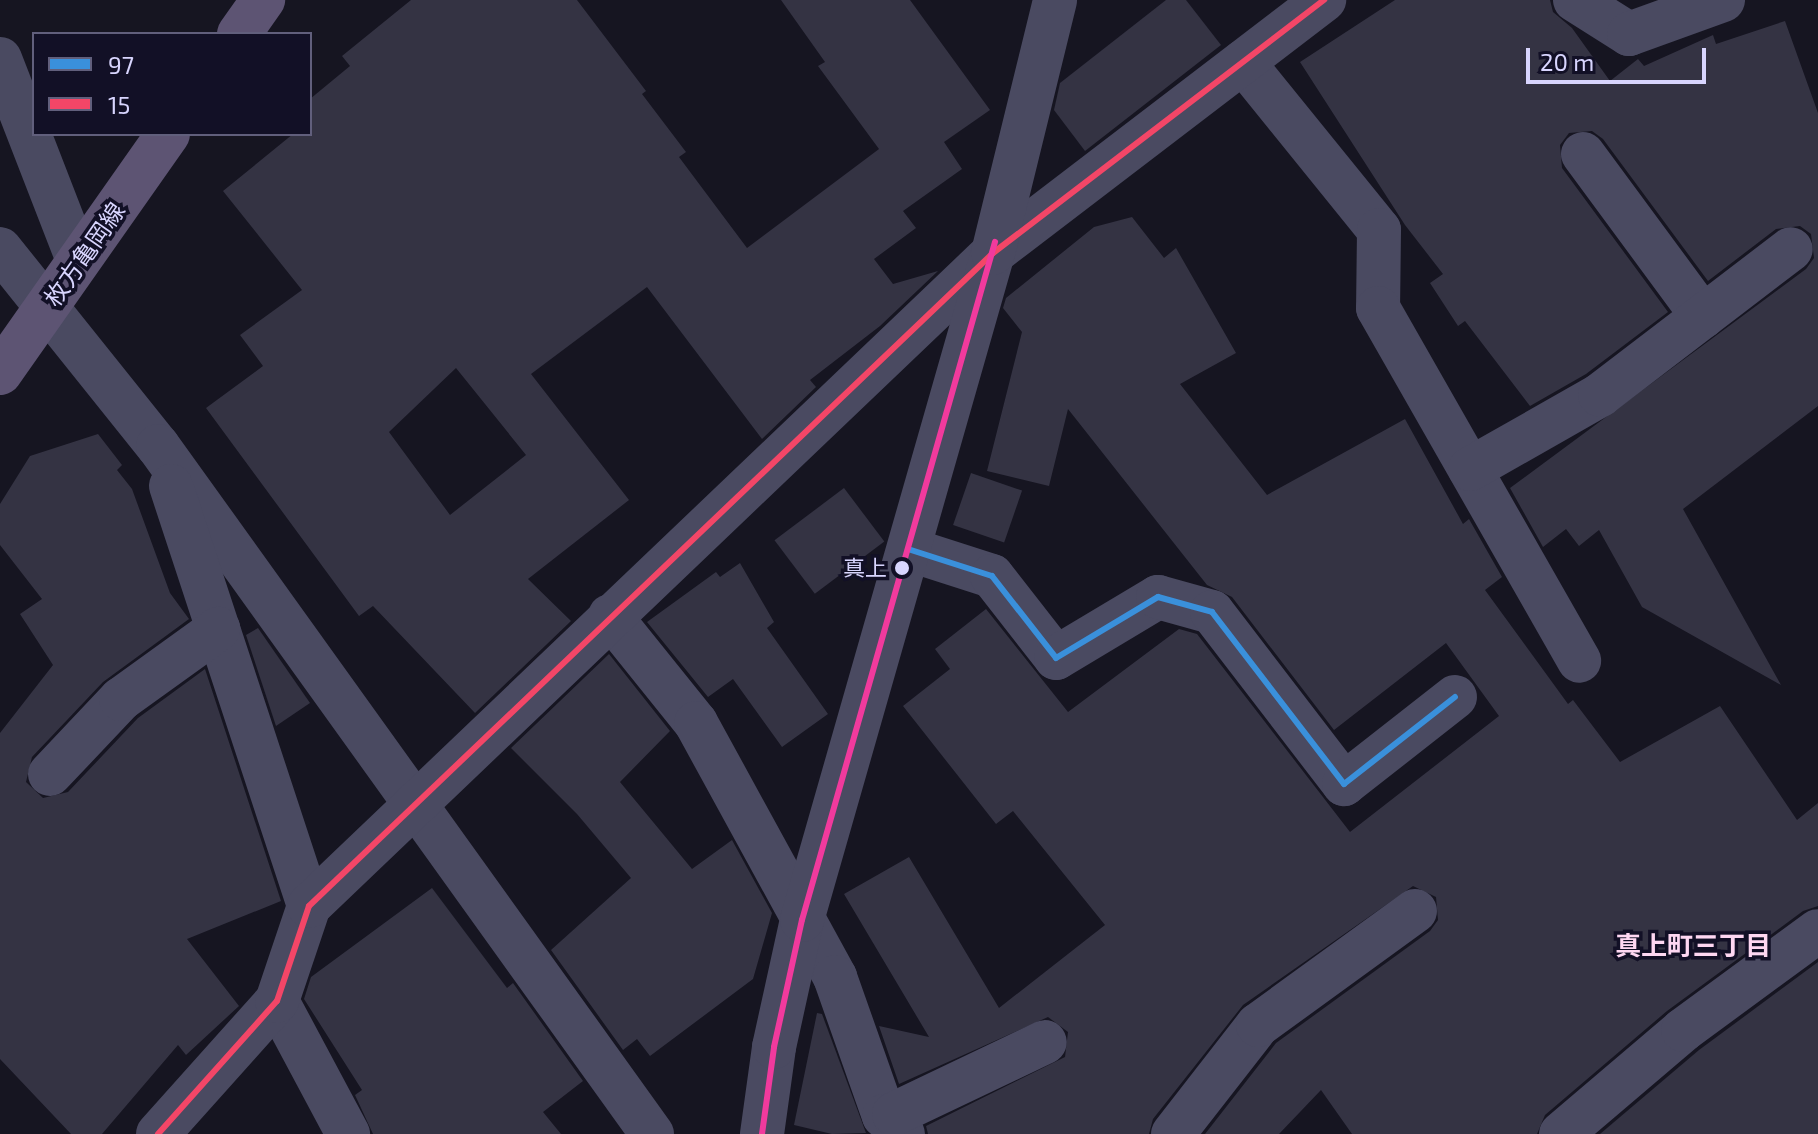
<!DOCTYPE html>
<meta charset="utf-8">
<style>
body{margin:0}
#map{position:relative;width:1818px;height:1134px;overflow:hidden;background:#161521;font-family:"Exo 2","Noto Sans JP",sans-serif}
div>[style]{position:absolute}
.building>*{inset:0;background:#343343;transform-origin:0 0}
.minor>*{height:44px;margin:-22px;padding:0 22px;transform-origin:22px;border-radius:22px;background:#4a4a61}
.major>*{height:44px;margin:-22px;padding:0 22px;transform-origin:22px;border-radius:22px;background:#5d5473}
.bus-1>*{height:6px;margin:-3px;padding:0 3px;transform-origin:3px;border-radius:3px;background:#3a90db}
.bus-2>*{height:6px;margin:-3px;padding:0 3px;transform-origin:3px;border-radius:3px;background:#f34667}
.bus-3>*{height:6px;margin:-3px;padding:0 3px;transform-origin:3px;border-radius:3px;background:#f13a9d}
.dots>*{width:22px;height:22px;translate:-50% -50%;box-sizing:border-box;border:4px solid #121026;border-radius:50%}
span{translate:-50% -50%;white-space:nowrap;text-align:center;line-height:1.15;-webkit-text-stroke:7px #121026;paint-order:stroke}
.bus-label{font-size:22px;color:#d8d5fe}
.right{translate:-100% -50%;text-align:right}
.street-label{font-size:24px;color:#d8d5fe}
.neighbourhood-label{font-size:26px;color:#fed7f2;font-weight:700}
.legend{position:absolute;left:32px;top:32px;width:280px;height:104px;box-sizing:border-box;background:#121026;border:2px solid #615f7c;margin:0;padding:10px 14px;list-style:none;font-size:24px;color:#d8d5fe}
.legend li{display:flex;align-items:center;gap:16px;height:40px}
.legend b{width:40px;border:2px solid #615f7c}
.scale{position:absolute;left:1526px;top:48px;width:180px;height:36px;box-sizing:border-box;border:4px solid #d8d5fe;border-top:0;padding-left:10px;font-size:24px;line-height:28px;white-space:nowrap;color:#d8d5fe;-webkit-text-stroke:6px #121026;paint-order:stroke}
</style>
<div id="map">
<div class="building">
<i style="clip-path:polygon(evenodd,411px 0,577px 0,646px 91px,642px 94px,686px 152px,679px 157px,747px 248px,879px 149px,818px 66px,825px 62px,781px 0,910px 0,990px 110px,944px 142px,962px 169px,903px 211px,916px 228px,874px 259px,893px 284px,938px 271px,880px 326px,810px 380px,816px 387px,762px 439px,647px 287px,531px 374px,629px 500px,528px 579px,571px 621px,475px 713px,373px 606px,359px 616px,206px 408px,263px 366px,240px 335px,302px 290px,223px 191px,293px 134px,310px 134px,310px 99px,350px 66px,342px 56px,411px 0,456px 368px,526px 455px,450px 515px,389px 432px,456px 368px)"></i>
<i style="clip-path:polygon(1166px 0,1186px 0,1221px 45px,1085px 151px,1054px 110px,1060px 83px)"></i>
<i style="clip-path:polygon(1395px 0,1550px 0,1553px 12px,1572px 28px,1610px 81px,1638px 59px,1644px 66px,1713px 35px,1716px 44px,1785px 21px,1818px 113px,1818px 406px,1683px 509px,1781px 685px,1642px 607px,1599px 530px,1579px 546px,1566px 529px,1543px 547px,1510px 488px,1806px 269px,1814px 258px,1811px 234px,1800px 226px,1776px 229px,1708px 281px,1603px 139px,1592px 131px,1569px 133px,1560px 145px,1562px 168px,1668px 312px,1586px 374px,1530px 406px,1465px 321px,1458px 326px,1430px 283px,1443px 274px,1405px 225px,1300px 62px)"></i>
<i style="clip-path:polygon(1132px 217px,1164px 258px,1176px 248px,1236px 353px,1180px 384px,1267px 495px,1405px 419px,1463px 524px,1469px 519px,1502px 577px,1485px 590px,1568px 704px,1573px 700px,1620px 762px,1720px 706px,1797px 820px,1818px 803px,1818px 906px,1803px 911px,1667px 1011px,1545px 1115px,1537px 1134px,1352px 1134px,1321px 1090px,1279px 1134px,1205px 1134px,1276px 1043px,1430px 931px,1438px 920px,1436px 897px,1413px 886px,1243px 1005px,1153px 1119px,1149px 1134px,928px 1134px,926px 1126px,1065px 1057px,1068px 1032px,1048px 1017px,899px 1084px,879px 1026px,929px 1037px,844px 894px,909px 857px,999px 1008px,1105px 925px,1013px 811px,996px 824px,903px 706px,950px 669px,935px 649px,986px 609px,1068px 712px,1179px 629px,1197px 634px,1350px 832px,1499px 716px,1446px 643px,1334px 730px,1232px 597px,1207px 585px,1068px 409px,1049px 486px,987px 471px,1022px 332px,1003px 308px,1006px 298px,1094px 227px)"></i>
<i style="clip-path:polygon(98px 434px,122px 465px,117px 470px,132px 489px,170px 593px,189px 619px,103px 682px,32px 757px,26px 782px,43px 798px,68px 792px,138px 718px,205px 669px,281px 901px,187px 939px,239px 1006px,186px 1055px,178px 1045px,102px 1134px,71px 1134px,0 1059px,0 733px,53px 665px,20px 614px,42px 599px,0 545px,0 504px,30px 456px)"></i>
<i style="left:971px;top:473px;width:54px;height:55px;rotate:19deg"></i>
<i style="left:844px;top:488px;width:67px;height:87px;rotate:53deg"></i>
<i style="clip-path:polygon(740px 563px,774px 622px,767px 628px,828px 714px,782px 747px,733px 679px,708px 697px,647px 622px,716px 572px,720px 577px)"></i>
<i style="clip-path:polygon(258px 628px,310px 703px,276px 726px,246px 635px)"></i>
<i style="clip-path:polygon(609px 654px,670px 731px,620px 782px,692px 869px,732px 840px,772px 913px,753px 979px,650px 1056px,637px 1039px,623px 1050px,551px 950px,631px 878px,577px 814px,511px 748px)"></i>
<i style="clip-path:polygon(432px 888px,507px 988px,513px 983px,583px 1081px,543px 1112px,561px 1134px,373px 1134px,355px 1095px,362px 1090px,304px 999px,311px 977px)"></i>
<i style="clip-path:polygon(1818px 962px,1818px 1134px,1600px 1134px,1699px 1050px)"></i>
<i style="clip-path:polygon(817px 1013px,822px 1014px,866px 1133px,832px 1134px,794px 1125px)"></i>
</div>
<div class="minor">
<i style="left:1575px;top:0;width:64px;rotate:32.2deg"></i>
<i style="left:1629px;top:34px;width:100px;rotate:-19.9deg"></i>
<i style="left:0;top:59px;width:216px;rotate:68.8deg"></i>
<i style="left:1243px;top:62px;width:216px;rotate:51deg"></i>
<i style="left:1379px;top:230px;width:78px;rotate:90.7deg"></i>
<i style="left:1378px;top:308px;width:406px;rotate:60.3deg"></i>
<i style="left:1583px;top:154px;width:202px;rotate:53.6deg"></i>
<i style="left:0;top:249px;width:253px;rotate:51.3deg"></i>
<i style="left:158px;top:446px;width:847px;rotate:54.32deg"></i>
<i style="left:1470px;top:469px;width:150px;rotate:-29.6deg"></i>
<i style="left:1600px;top:395px;width:240px;rotate:-37.4deg"></i>
<i style="left:171px;top:486px;width:442px;rotate:71.8deg"></i>
<i style="left:911px;top:550px;width:85px;rotate:17.8deg"></i>
<i style="left:992px;top:576px;width:104px;rotate:52deg"></i>
<i style="left:1056px;top:658px;width:119px;rotate:-30.9deg"></i>
<i style="left:1158px;top:597px;width:56px;rotate:15.5deg"></i>
<i style="left:1212px;top:612px;width:217px;rotate:52.5deg"></i>
<i style="left:1344px;top:784px;width:141px;rotate:-38.1deg"></i>
<i style="left:610px;top:616px;width:137px;rotate:51.2deg"></i>
<i style="left:696px;top:723px;width:290px;rotate:61.3deg"></i>
<i style="left:835px;top:977px;width:147px;rotate:70.6deg"></i>
<i style="left:884px;top:1116px;width:10px;rotate:-11deg"></i>
<i style="left:894px;top:1114px;width:22px;rotate:66deg"></i>
<i style="left:50px;top:774px;width:103px;rotate:-46.6deg"></i>
<i style="left:121px;top:699px;width:120px;rotate:-35.8deg"></i>
<i style="left:277px;top:1001px;width:151px;rotate:61.9deg"></i>
<i style="left:894px;top:1114px;width:167px;rotate:-25.5deg"></i>
<i style="left:158px;top:1134px;width:178px;rotate:-48.2deg"></i>
<i style="left:277px;top:1001px;width:100px;rotate:-71.4deg"></i>
<i style="left:309px;top:906px;width:946px;rotate:-43.67deg"></i>
<i style="left:993px;top:253px;width:417px;rotate:-37.4deg"></i>
<i style="left:762px;top:1134px;width:88px;rotate:-82.1deg"></i>
<i style="left:774px;top:1047px;width:130px;rotate:-77.6deg"></i>
<i style="left:802px;top:920px;width:694px;rotate:-74.02deg"></i>
<i style="left:993px;top:253px;width:260px;rotate:-76.2deg"></i>
<i style="left:1173px;top:1134px;width:138px;rotate:-52.1deg"></i>
<i style="left:1258px;top:1025px;width:194px;rotate:-36deg"></i>
<i style="left:1561px;top:1134px;width:160px;rotate:-40.4deg"></i>
<i style="left:1683px;top:1030px;width:167px;rotate:-36.3deg"></i>
</div>
<div class="major">
<i style="left:239px;top:34px;width:42px;rotate:-54.8deg"></i>
<i style="left:0;top:373px;width:292px;rotate:-54.9deg"></i>
</div>
<div class="bus-1">
<i style="left:911px;top:550px;width:85px;rotate:17.8deg"></i>
<i style="left:992px;top:576px;width:104px;rotate:52deg"></i>
<i style="left:1056px;top:658px;width:119px;rotate:-30.9deg"></i>
<i style="left:1158px;top:597px;width:56px;rotate:15.5deg"></i>
<i style="left:1212px;top:612px;width:217px;rotate:52.5deg"></i>
<i style="left:1344px;top:784px;width:141px;rotate:-38.1deg"></i>
</div>
<div class="bus-2">
<i style="left:158px;top:1134px;width:178px;rotate:-48.2deg"></i>
<i style="left:277px;top:1001px;width:100px;rotate:-71.4deg"></i>
<i style="left:309px;top:906px;width:946px;rotate:-43.67deg"></i>
<i style="left:993px;top:253px;width:417px;rotate:-37.4deg"></i>
</div>
<div class="bus-3">
<i style="left:762px;top:1134px;width:88px;rotate:-82.1deg"></i>
<i style="left:774px;top:1047px;width:130px;rotate:-77.6deg"></i>
<i style="left:802px;top:920px;width:705px;rotate:-74.11deg"></i>
</div>
<div class="dots">
<i style="left:902px;top:568px;background:#d8d5fe"></i>
</div>
<div class="bus-label">
<span class="right" style="left:887px;top:568px">真上</span>
</div>
<div class="street-label">
<span style="left:84px;top:254px;rotate:-55deg">枚方亀岡線</span>
</div>
<div class="neighbourhood-label">
<span style="left:1693px;top:945px">真上町三丁目</span>
</div>
<ul class="legend">
<li><b style="height:10px;background:#3a90db"></b>97</li>
<li><b style="height:10px;background:#f34667"></b>15</li>
</ul>
<div class="scale">20 m</div>
</div>
